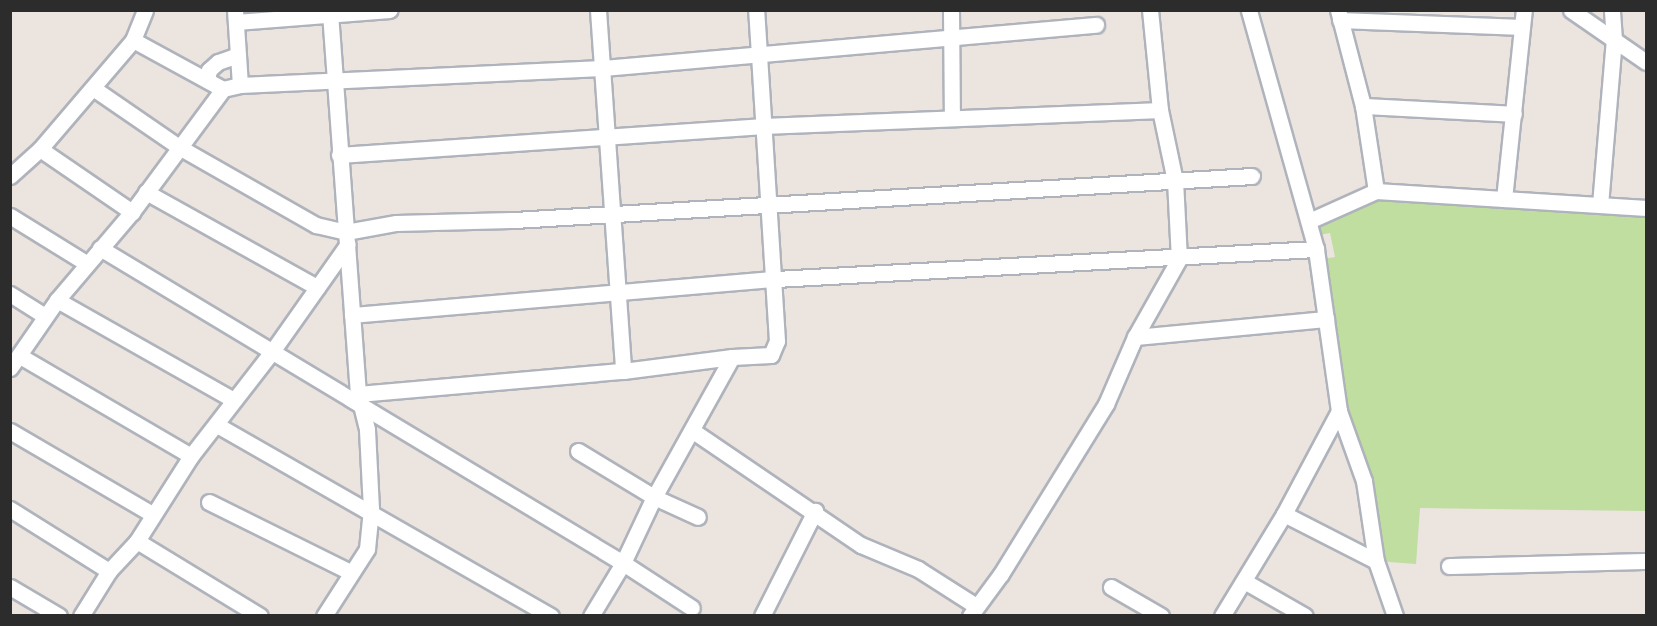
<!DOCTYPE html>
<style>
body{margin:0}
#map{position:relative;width:1657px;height:626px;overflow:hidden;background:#ece4df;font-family:"Alegreya Sans",sans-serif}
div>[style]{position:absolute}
.green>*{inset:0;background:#bfdea0}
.roads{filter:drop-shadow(2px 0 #afb3bb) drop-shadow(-2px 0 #afb3bb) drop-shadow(0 2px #afb3bb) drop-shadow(0 -2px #afb3bb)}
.minor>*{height:15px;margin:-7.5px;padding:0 7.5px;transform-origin:7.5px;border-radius:7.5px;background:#fff}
span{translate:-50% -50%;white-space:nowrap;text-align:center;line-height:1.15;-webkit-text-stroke:4.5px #fff;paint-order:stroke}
.frame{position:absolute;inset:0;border:12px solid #2c2c2c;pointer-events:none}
</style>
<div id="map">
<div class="green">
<i style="clip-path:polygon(1376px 191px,1646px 208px,1646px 511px,1420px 508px,1416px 564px,1376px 561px,1372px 524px,1339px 411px,1318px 260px,1335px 257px,1330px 233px,1313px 236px,1309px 221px)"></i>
</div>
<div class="roads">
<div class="minor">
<i style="left:235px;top:10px;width:75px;rotate:86.2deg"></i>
<i style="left:598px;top:10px;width:362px;rotate:86deg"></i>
<i style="left:951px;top:10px;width:108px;rotate:89.5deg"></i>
<i style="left:1571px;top:10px;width:91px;rotate:34.7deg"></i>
<i style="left:1340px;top:20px;width:182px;rotate:2.2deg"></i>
<i style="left:236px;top:22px;width:154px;rotate:-4.5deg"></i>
<i style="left:133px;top:40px;width:102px;rotate:28.6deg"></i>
<i style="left:223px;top:89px;width:17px;rotate:-13deg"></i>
<i style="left:240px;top:85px;width:362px;rotate:-2.7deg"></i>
<i style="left:602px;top:68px;width:496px;rotate:-5deg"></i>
<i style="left:207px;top:80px;width:10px;rotate:-79deg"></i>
<i style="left:209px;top:70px;width:12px;rotate:-42deg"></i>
<i style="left:218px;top:62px;width:21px;rotate:-19deg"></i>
<i style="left:93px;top:88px;width:104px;rotate:34.5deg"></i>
<i style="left:179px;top:147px;width:158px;rotate:29.7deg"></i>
<i style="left:316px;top:225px;width:31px;rotate:13deg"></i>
<i style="left:346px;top:232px;width:51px;rotate:-10.2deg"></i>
<i style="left:396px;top:223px;width:118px;rotate:-1.5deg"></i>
<i style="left:514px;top:220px;width:739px;rotate:-3.41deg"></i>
<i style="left:1363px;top:106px;width:151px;rotate:3deg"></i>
<i style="left:40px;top:149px;width:112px;rotate:34.4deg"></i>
<i style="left:339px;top:155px;width:426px;rotate:-3.9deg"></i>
<i style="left:764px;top:126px;width:396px;rotate:-2.3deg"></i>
<i style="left:10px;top:176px;width:40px;rotate:-42deg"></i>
<i style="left:40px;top:149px;width:143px;rotate:-49.5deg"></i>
<i style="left:133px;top:40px;width:32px;rotate:-68deg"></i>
<i style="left:1376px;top:191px;width:271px;rotate:3.6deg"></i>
<i style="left:146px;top:192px;width:196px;rotate:29.1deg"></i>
<i style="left:1504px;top:199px;width:190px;rotate:-84deg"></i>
<i style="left:1600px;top:205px;width:166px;rotate:-85.2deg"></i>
<i style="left:1614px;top:40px;width:30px;rotate:-94deg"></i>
<i style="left:10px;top:216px;width:89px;rotate:31.7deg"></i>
<i style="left:1309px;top:221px;width:73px;rotate:-24.1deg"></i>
<i style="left:1376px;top:191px;width:86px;rotate:-98.7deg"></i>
<i style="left:1363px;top:106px;width:99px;rotate:-104.6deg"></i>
<i style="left:100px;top:248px;width:611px;rotate:31.06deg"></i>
<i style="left:623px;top:563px;width:82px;rotate:33.1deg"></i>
<i style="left:10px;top:294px;width:41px;rotate:32.2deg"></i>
<i style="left:57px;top:300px;width:201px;rotate:29.5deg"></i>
<i style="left:352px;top:315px;width:426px;rotate:-4.9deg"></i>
<i style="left:776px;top:279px;width:541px;rotate:-3.18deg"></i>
<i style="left:1135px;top:337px;width:192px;rotate:-5.4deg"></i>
<i style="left:20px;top:356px;width:198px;rotate:30.3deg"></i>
<i style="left:732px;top:357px;width:39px;rotate:-3deg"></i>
<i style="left:771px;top:355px;width:15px;rotate:-67deg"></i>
<i style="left:777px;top:341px;width:332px;rotate:-93.6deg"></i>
<i style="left:10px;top:368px;width:83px;rotate:-55.3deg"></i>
<i style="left:57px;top:300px;width:116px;rotate:-49.6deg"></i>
<i style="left:132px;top:212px;width:153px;rotate:-53.5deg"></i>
<i style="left:358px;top:394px;width:266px;rotate:-5deg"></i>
<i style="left:623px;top:371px;width:110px;rotate:-7.3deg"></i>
<i style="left:732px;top:357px;width:160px;rotate:119.1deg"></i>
<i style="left:654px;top:497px;width:73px;rotate:115.2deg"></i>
<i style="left:623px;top:563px;width:62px;rotate:121.1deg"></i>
<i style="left:1339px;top:411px;width:74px;rotate:70.3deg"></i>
<i style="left:1364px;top:481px;width:81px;rotate:81.5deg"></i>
<i style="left:1376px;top:561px;width:58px;rotate:70.9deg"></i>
<i style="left:217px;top:425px;width:385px;rotate:29.8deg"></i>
<i style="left:10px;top:431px;width:164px;rotate:30.3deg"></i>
<i style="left:693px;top:431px;width:203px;rotate:34.2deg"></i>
<i style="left:861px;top:545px;width:62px;rotate:22.8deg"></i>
<i style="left:918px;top:569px;width:69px;rotate:32.5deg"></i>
<i style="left:578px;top:451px;width:89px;rotate:31.2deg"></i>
<i style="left:654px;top:497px;width:48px;rotate:24.4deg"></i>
<i style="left:209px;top:502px;width:157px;rotate:26.4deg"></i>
<i style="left:10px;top:509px;width:117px;rotate:32.1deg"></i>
<i style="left:1284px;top:514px;width:103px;rotate:27.1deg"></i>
<i style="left:137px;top:541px;width:144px;rotate:31.4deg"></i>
<i style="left:1449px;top:566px;width:197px;rotate:-1.5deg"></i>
<i style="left:1244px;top:581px;width:70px;rotate:29.8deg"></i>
<i style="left:10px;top:587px;width:57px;rotate:30.6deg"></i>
<i style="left:1111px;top:587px;width:58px;rotate:30.1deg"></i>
<i style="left:81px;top:616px;width:53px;rotate:-58.1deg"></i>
<i style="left:109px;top:571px;width:41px;rotate:-47deg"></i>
<i style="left:137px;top:541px;width:101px;rotate:-57.6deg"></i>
<i style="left:191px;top:456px;width:130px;rotate:-52.2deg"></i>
<i style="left:271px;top:353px;width:133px;rotate:-54.8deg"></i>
<i style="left:324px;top:616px;width:80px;rotate:-57.3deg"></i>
<i style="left:367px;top:549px;width:40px;rotate:-84.3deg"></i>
<i style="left:371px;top:509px;width:80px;rotate:-92.9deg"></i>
<i style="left:367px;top:429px;width:36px;rotate:-104deg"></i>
<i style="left:358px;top:394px;width:385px;rotate:-94.2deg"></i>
<i style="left:762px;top:616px;width:118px;rotate:-63.2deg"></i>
<i style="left:970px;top:616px;width:52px;rotate:-53.6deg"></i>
<i style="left:1001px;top:574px;width:200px;rotate:-58.3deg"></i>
<i style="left:1106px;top:404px;width:73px;rotate:-66.6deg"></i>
<i style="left:1135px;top:337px;width:90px;rotate:-60.6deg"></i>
<i style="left:1179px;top:259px;width:78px;rotate:-92.9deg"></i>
<i style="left:1175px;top:181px;width:73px;rotate:-101.9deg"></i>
<i style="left:1160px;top:110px;width:100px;rotate:-95.7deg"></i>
<i style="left:1222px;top:616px;width:119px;rotate:-58.7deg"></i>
<i style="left:1284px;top:514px;width:117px;rotate:-61.9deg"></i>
<i style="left:1339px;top:411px;width:164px;rotate:-98.1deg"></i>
<i style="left:1316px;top:249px;width:248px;rotate:-105.7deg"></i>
</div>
</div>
<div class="frame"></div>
</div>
